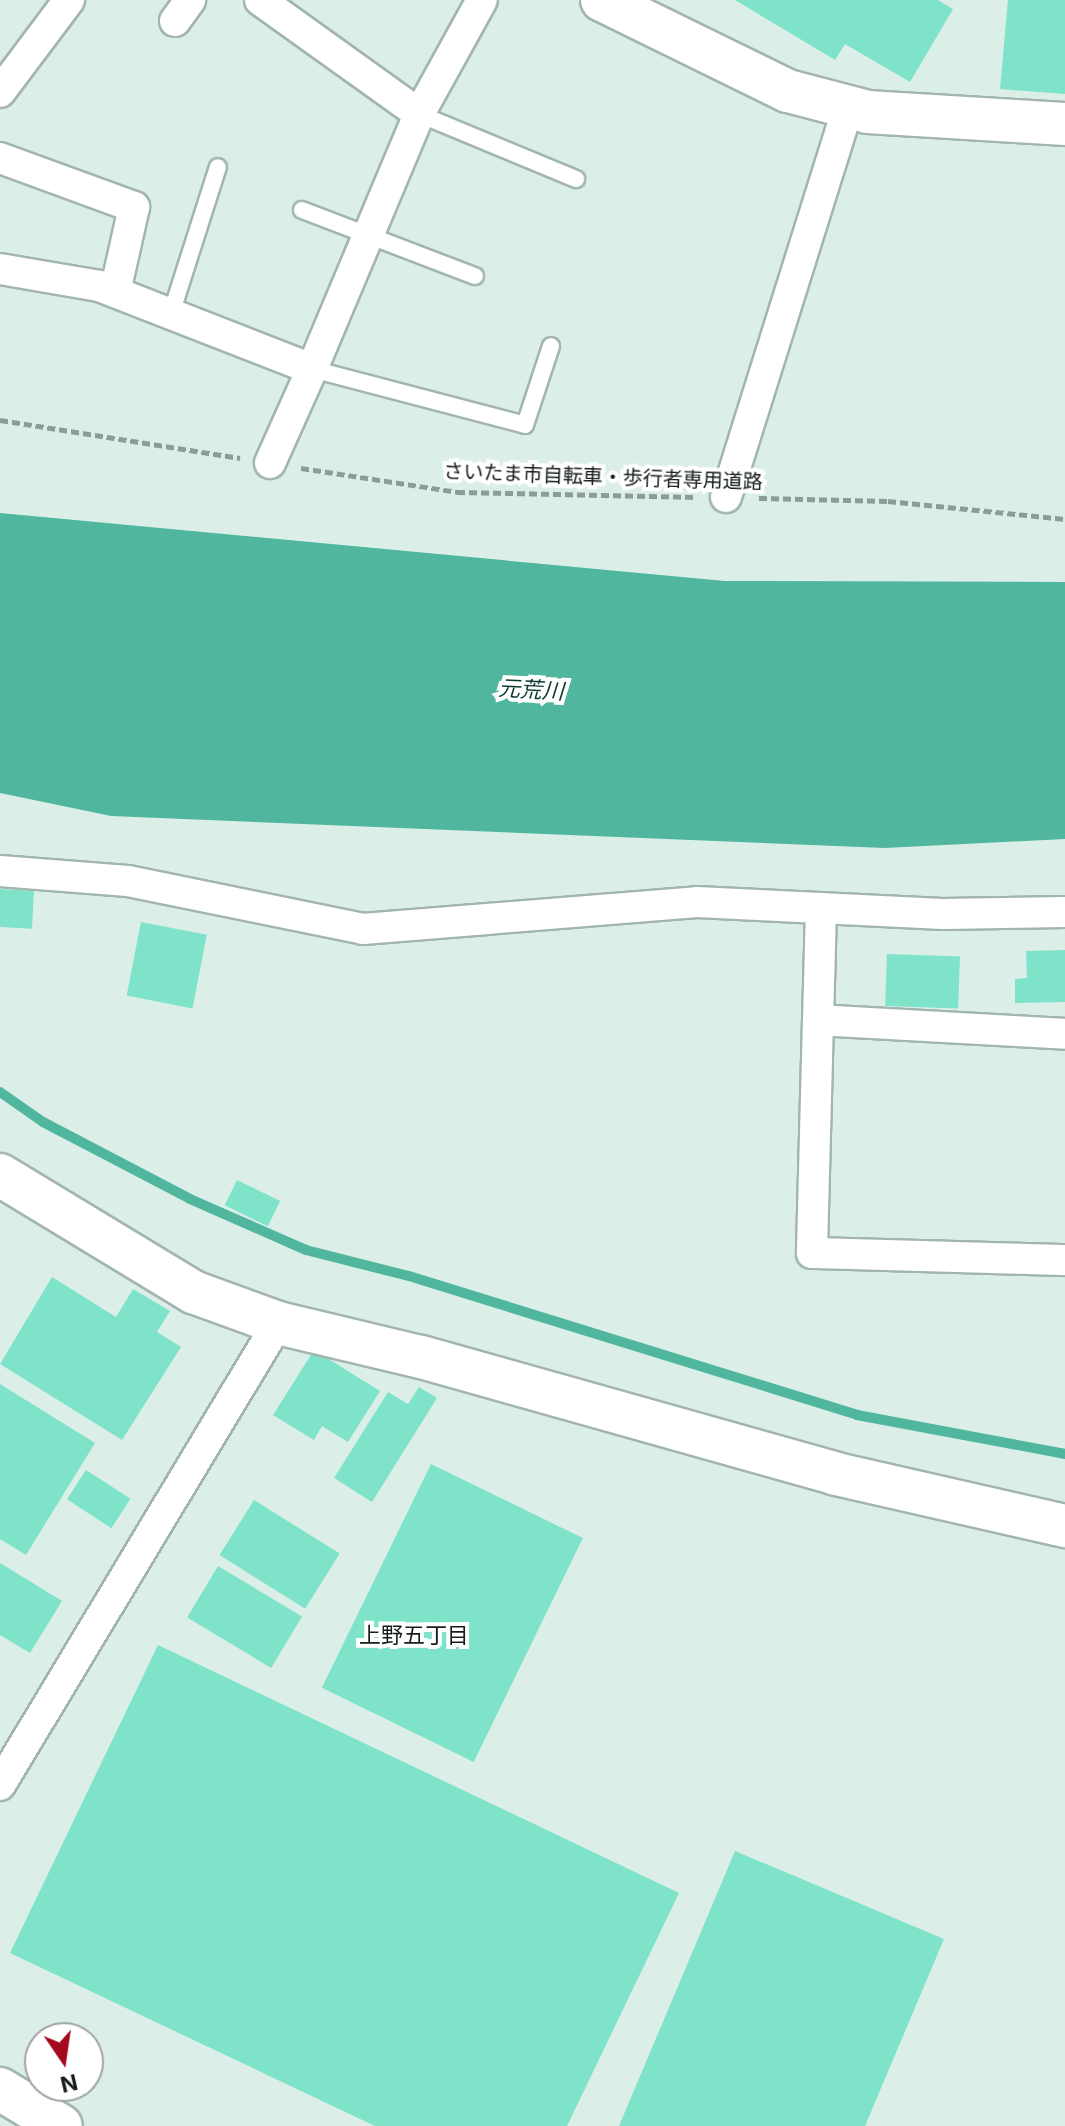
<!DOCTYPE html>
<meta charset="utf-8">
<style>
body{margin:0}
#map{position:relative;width:1065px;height:2126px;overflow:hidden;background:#dbefe8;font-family:Inter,"Noto Sans JP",sans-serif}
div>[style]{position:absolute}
.water>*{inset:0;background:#50b79e}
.stream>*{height:10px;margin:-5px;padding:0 5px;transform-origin:5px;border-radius:5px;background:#50b79e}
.building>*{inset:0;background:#7ee3c8;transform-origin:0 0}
.path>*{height:5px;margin-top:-2.5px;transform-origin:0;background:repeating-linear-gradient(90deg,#8d9c97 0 8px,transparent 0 12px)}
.roads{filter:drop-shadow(2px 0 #a2b5ae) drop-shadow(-2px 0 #a2b5ae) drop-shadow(0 2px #a2b5ae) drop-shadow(0 -2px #a2b5ae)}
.lane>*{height:16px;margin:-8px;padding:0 8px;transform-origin:8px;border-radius:8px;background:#fff}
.street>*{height:30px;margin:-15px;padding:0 15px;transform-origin:15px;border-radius:15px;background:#fff}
.secondary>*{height:42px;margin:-21px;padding:0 21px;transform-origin:21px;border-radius:21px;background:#fff}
span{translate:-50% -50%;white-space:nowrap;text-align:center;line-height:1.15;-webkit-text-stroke:8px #fff;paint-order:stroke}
.street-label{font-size:20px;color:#151c19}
.water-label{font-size:22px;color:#0a3a2f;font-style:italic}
.neighbourhood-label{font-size:22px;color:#151c19}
.north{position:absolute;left:24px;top:2022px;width:80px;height:80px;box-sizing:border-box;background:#fff;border:2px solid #a1a4a3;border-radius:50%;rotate:167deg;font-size:22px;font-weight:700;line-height:32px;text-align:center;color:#151c19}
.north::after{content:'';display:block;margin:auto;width:28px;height:36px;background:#a4091d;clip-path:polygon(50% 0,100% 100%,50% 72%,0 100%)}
</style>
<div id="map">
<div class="water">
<i style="clip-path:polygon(0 513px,725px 581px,1065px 582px,1065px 839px,885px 848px,111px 816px,0 793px)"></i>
</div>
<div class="stream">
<i style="left:0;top:1092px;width:52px;rotate:34.9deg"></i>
<i style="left:43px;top:1122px;width:166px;rotate:27.6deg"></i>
<i style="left:190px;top:1199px;width:127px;rotate:23.7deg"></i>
<i style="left:306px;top:1250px;width:106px;rotate:14.2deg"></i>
<i style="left:409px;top:1276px;width:469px;rotate:17.2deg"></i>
<i style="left:857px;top:1415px;width:212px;rotate:10.6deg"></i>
</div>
<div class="building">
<i style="clip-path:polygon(735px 0,938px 0,953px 9px,910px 82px,845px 44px,835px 60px)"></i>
<i style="clip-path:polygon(1008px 0,1065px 0,1065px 94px,1000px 89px)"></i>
<i style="left:0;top:889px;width:34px;height:38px;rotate:3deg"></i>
<i style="left:141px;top:922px;width:67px;height:75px;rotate:11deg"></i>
<i style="clip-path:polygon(1065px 950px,1065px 1002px,1015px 1003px,1015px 979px,1027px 978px,1026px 951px)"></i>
<i style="left:887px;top:954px;width:73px;height:52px;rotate:2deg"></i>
<i style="left:237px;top:1180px;width:48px;height:28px;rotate:26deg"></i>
<i style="clip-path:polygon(52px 1277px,116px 1317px,133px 1289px,170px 1311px,157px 1332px,181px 1347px,122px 1440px,0 1364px)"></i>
<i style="clip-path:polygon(314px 1350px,380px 1391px,348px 1442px,322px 1426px,314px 1440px,273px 1415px)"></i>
<i style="clip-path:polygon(0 1384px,95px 1443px,26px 1555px,0 1539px)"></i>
<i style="clip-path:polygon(419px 1387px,437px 1398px,372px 1502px,334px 1478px,388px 1392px,408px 1404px)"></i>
<i style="left:431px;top:1464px;width:169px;height:249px;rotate:26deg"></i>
<i style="left:86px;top:1470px;width:53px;height:35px;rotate:33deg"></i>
<i style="left:254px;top:1500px;width:101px;height:65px;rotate:32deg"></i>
<i style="clip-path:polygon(0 1563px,62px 1601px,30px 1653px,0 1635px)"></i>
<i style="left:218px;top:1566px;width:98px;height:60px;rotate:31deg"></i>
<i style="clip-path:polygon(158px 1645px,679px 1893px,567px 2126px,375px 2126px,10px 1953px)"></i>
<i style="clip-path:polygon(735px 1851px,944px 1939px,865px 2126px,619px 2126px)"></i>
</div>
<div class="path">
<i style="left:0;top:420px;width:243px;rotate:9deg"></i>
<i style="left:301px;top:468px;width:158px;rotate:8.7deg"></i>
<i style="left:457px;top:492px;width:240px;rotate:1.2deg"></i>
<i style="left:759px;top:498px;width:129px;rotate:1.3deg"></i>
<i style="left:888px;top:501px;width:178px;rotate:5.8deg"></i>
</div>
<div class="roads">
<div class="lane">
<i style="left:419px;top:114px;width:170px;rotate:22.5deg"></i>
<i style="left:302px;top:210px;width:185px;rotate:20.9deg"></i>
<i style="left:171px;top:314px;width:154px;rotate:-72.3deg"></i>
<i style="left:312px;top:369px;width:220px;rotate:14.7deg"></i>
<i style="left:525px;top:425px;width:83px;rotate:-71.8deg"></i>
</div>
<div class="street">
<i style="left:260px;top:0;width:196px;rotate:35.6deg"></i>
<i style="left:175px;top:21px;width:26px;rotate:-54deg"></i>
<i style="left:0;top:92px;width:115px;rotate:-53.1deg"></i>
<i style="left:0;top:158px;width:143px;rotate:20.1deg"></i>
<i style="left:134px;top:207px;width:87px;rotate:102.6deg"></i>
<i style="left:0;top:269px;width:100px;rotate:9.7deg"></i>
<i style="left:99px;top:286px;width:229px;rotate:21.3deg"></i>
<i style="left:312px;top:369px;width:277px;rotate:-67.2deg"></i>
<i style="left:419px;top:114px;width:130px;rotate:-61.1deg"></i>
<i style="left:270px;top:463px;width:103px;rotate:-65.9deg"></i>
<i style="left:726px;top:497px;width:409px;rotate:-72.6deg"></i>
<i style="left:0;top:871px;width:128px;rotate:4.5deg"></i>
<i style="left:128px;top:881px;width:240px;rotate:11.5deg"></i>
<i style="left:363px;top:929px;width:335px;rotate:-4.6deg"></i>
<i style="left:697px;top:902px;width:246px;rotate:2.8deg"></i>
<i style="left:943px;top:914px;width:122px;rotate:-0.9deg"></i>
<i style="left:821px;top:908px;width:112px;rotate:91.5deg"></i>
<i style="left:818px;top:1020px;width:247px;rotate:3.2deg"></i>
<i style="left:818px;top:1020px;width:233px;rotate:91.5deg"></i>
<i style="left:812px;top:1253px;width:253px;rotate:1.6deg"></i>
<i style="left:0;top:1785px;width:539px;rotate:-58.96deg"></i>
</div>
<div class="secondary">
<i style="left:602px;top:0;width:207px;rotate:26.1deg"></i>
<i style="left:788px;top:91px;width:83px;rotate:14.7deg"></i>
<i style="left:868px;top:112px;width:197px;rotate:3.5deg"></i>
<i style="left:0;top:1175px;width:226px;rotate:31.2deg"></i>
<i style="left:193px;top:1292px;width:90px;rotate:20deg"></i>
<i style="left:278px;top:1323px;width:147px;rotate:13.4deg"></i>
<i style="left:421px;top:1357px;width:431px;rotate:15.7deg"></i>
<i style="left:836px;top:1474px;width:235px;rotate:12.8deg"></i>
<i style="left:0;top:2089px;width:71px;rotate:31.2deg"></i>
</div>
</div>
<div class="street-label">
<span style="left:603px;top:477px;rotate:2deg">さいたま市自転車・歩行者専用道路</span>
</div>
<div class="water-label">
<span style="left:531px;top:690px;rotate:3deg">元荒川</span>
</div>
<div class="neighbourhood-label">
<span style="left:414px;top:1636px">上野五丁目</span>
</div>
<div class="north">N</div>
</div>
